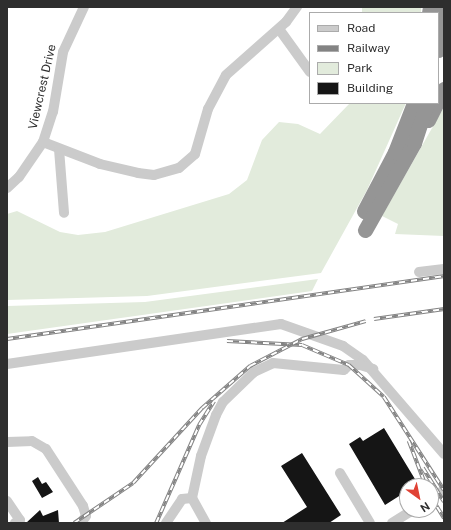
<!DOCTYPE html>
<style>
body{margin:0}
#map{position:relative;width:451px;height:530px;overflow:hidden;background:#fff;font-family:"Public Sans",sans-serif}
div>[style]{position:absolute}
.green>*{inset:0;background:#e2ebdc;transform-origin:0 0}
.building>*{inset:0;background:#151515}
.minor>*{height:10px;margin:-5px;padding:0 5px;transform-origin:5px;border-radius:5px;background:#cbcbcb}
.highway>*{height:15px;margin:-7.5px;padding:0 7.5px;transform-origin:7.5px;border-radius:7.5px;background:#959595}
.rail>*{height:3.5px;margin-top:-1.75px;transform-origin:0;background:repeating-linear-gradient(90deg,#fff 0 6px,#838383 0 12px);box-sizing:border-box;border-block:1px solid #838383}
span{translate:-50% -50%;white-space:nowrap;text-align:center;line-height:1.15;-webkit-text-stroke:4px #fff;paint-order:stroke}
.street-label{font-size:12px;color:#2e2e2e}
.frame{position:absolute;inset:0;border:8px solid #2e2e2e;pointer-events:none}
.legend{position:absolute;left:309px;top:12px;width:130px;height:92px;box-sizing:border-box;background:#fff;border:1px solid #ababab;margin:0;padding:5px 7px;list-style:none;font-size:12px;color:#2e2e2e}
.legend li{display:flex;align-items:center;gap:8px;height:20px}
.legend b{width:20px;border:1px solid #ababab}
.north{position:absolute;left:399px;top:478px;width:40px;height:40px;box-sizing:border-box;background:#fff;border:1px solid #ababab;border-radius:50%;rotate:147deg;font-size:11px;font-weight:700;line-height:16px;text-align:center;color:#2e2e2e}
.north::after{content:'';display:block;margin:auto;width:14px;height:18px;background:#e04235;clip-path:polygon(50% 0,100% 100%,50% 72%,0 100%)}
</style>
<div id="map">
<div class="green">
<i style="left:362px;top:7px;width:59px;height:6px"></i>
<i style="clip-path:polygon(350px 103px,406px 103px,367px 190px,321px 273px,147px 296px,7px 300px,7px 214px,17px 211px,60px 232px,78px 235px,105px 232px,229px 194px,247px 180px,262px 140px,279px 122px,298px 124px,320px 134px)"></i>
<i style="clip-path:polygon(444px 107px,444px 236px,395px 234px,398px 224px,382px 216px)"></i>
<i style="clip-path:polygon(318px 279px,312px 291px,7px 334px,7px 306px,145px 302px)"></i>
</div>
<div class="building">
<i style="clip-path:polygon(384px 428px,418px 484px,407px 486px,407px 491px,385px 505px,349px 444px,360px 437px,363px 441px)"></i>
<i style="clip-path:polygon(302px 453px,341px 515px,329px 523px,282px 523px,307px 507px,281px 466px)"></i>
<i style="clip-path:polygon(38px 477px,42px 484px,46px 482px,53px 492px,42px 498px,32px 481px)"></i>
<i style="clip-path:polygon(40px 510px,43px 516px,58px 510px,59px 523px,26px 523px)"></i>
</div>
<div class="minor">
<i style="left:279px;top:29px;width:53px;rotate:54.2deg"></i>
<i style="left:43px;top:142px;width:61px;rotate:21.1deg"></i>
<i style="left:100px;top:164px;width:39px;rotate:13deg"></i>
<i style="left:138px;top:173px;width:16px;rotate:7deg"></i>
<i style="left:154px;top:175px;width:26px;rotate:-16deg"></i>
<i style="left:179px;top:168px;width:21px;rotate:-41deg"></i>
<i style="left:195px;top:154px;width:47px;rotate:-73.9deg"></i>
<i style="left:208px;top:109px;width:38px;rotate:-62deg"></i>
<i style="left:226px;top:75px;width:80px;rotate:-41.5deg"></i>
<i style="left:286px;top:22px;width:19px;rotate:-54deg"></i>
<i style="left:59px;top:149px;width:64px;rotate:85.5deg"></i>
<i style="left:7px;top:188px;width:16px;rotate:-43deg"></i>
<i style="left:19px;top:177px;width:42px;rotate:-55.6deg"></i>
<i style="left:43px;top:142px;width:32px;rotate:-72deg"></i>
<i style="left:53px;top:112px;width:61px;rotate:-80.5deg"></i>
<i style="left:63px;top:52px;width:50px;rotate:-65deg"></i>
<i style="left:419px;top:272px;width:25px;rotate:-7deg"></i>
<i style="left:7px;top:364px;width:277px;rotate:-8.3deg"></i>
<i style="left:281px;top:324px;width:66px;rotate:19.5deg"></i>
<i style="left:343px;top:346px;width:24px;rotate:35deg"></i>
<i style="left:363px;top:360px;width:124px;rotate:49.2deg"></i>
<i style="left:7px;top:442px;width:25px;rotate:-2deg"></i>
<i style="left:32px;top:441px;width:16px;rotate:30deg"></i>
<i style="left:46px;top:449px;width:68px;rotate:57deg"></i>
<i style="left:83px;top:506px;width:10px;rotate:73deg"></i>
<i style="left:86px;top:516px;width:9px;rotate:126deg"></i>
<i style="left:340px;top:473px;width:58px;rotate:59deg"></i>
<i style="left:192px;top:498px;width:43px;rotate:-77.9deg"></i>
<i style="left:201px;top:456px;width:44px;rotate:-69.9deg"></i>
<i style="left:216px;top:415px;width:15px;rotate:-62deg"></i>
<i style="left:223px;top:402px;width:43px;rotate:-44.1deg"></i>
<i style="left:254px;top:372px;width:21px;rotate:-25deg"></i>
<i style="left:273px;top:363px;width:71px;rotate:5.6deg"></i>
<i style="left:344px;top:370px;width:7px;rotate:-45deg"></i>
<i style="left:349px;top:365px;width:11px"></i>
<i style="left:360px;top:365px;width:14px;rotate:17deg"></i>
<i style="left:431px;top:499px;width:16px;rotate:-35deg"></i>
<i style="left:7px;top:501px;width:23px;rotate:56deg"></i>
<i style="left:20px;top:520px;width:6px;rotate:149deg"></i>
<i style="left:166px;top:523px;width:29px;rotate:-56deg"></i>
<i style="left:182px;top:499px;width:10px;rotate:-6deg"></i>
<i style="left:192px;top:498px;width:29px;rotate:61deg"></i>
<i style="left:392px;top:523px;width:25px;rotate:-32deg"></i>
</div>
<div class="highway">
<i style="left:429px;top:13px;width:6px;rotate:-81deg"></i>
<i style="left:438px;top:50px;width:43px;rotate:-83.4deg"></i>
<i style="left:428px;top:120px;width:35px;rotate:-63deg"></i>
<i style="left:364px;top:211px;width:67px;rotate:-62.3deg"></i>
<i style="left:395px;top:152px;width:53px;rotate:-68.8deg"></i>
<i style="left:365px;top:230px;width:100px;rotate:-60.6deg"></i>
<i style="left:414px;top:143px;width:42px;rotate:-72deg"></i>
</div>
<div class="rail">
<i style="left:374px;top:319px;width:71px;rotate:-8.1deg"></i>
<i style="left:7px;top:339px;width:442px;rotate:-8.2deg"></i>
<i style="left:227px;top:341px;width:75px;rotate:3.1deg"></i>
<i style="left:302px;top:345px;width:51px;rotate:23.1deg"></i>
<i style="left:349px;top:365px;width:47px;rotate:42.4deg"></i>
<i style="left:384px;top:397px;width:111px;rotate:57.2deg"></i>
<i style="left:409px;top:441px;width:48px;rotate:69.3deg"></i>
<i style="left:423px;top:468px;width:40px;rotate:58deg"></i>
<i style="left:431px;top:497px;width:25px;rotate:58deg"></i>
<i style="left:74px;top:523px;width:71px;rotate:-34.1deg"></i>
<i style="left:133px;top:483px;width:102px;rotate:-47.4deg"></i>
<i style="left:202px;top:408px;width:64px;rotate:-41.2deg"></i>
<i style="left:250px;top:366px;width:59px;rotate:-27.4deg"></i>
<i style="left:302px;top:339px;width:66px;rotate:-15.7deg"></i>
<i style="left:156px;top:523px;width:107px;rotate:-66.3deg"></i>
<i style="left:199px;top:425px;width:28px;rotate:-58deg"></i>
</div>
<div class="street-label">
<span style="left:43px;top:87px;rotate:-77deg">Viewcrest Drive</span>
</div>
<div class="frame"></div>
<ul class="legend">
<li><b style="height:5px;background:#cbcbcb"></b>Road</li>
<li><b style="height:5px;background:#838383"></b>Railway</li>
<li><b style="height:11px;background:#e2ebdc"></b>Park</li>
<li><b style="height:11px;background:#151515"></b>Building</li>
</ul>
<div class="north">N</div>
</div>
